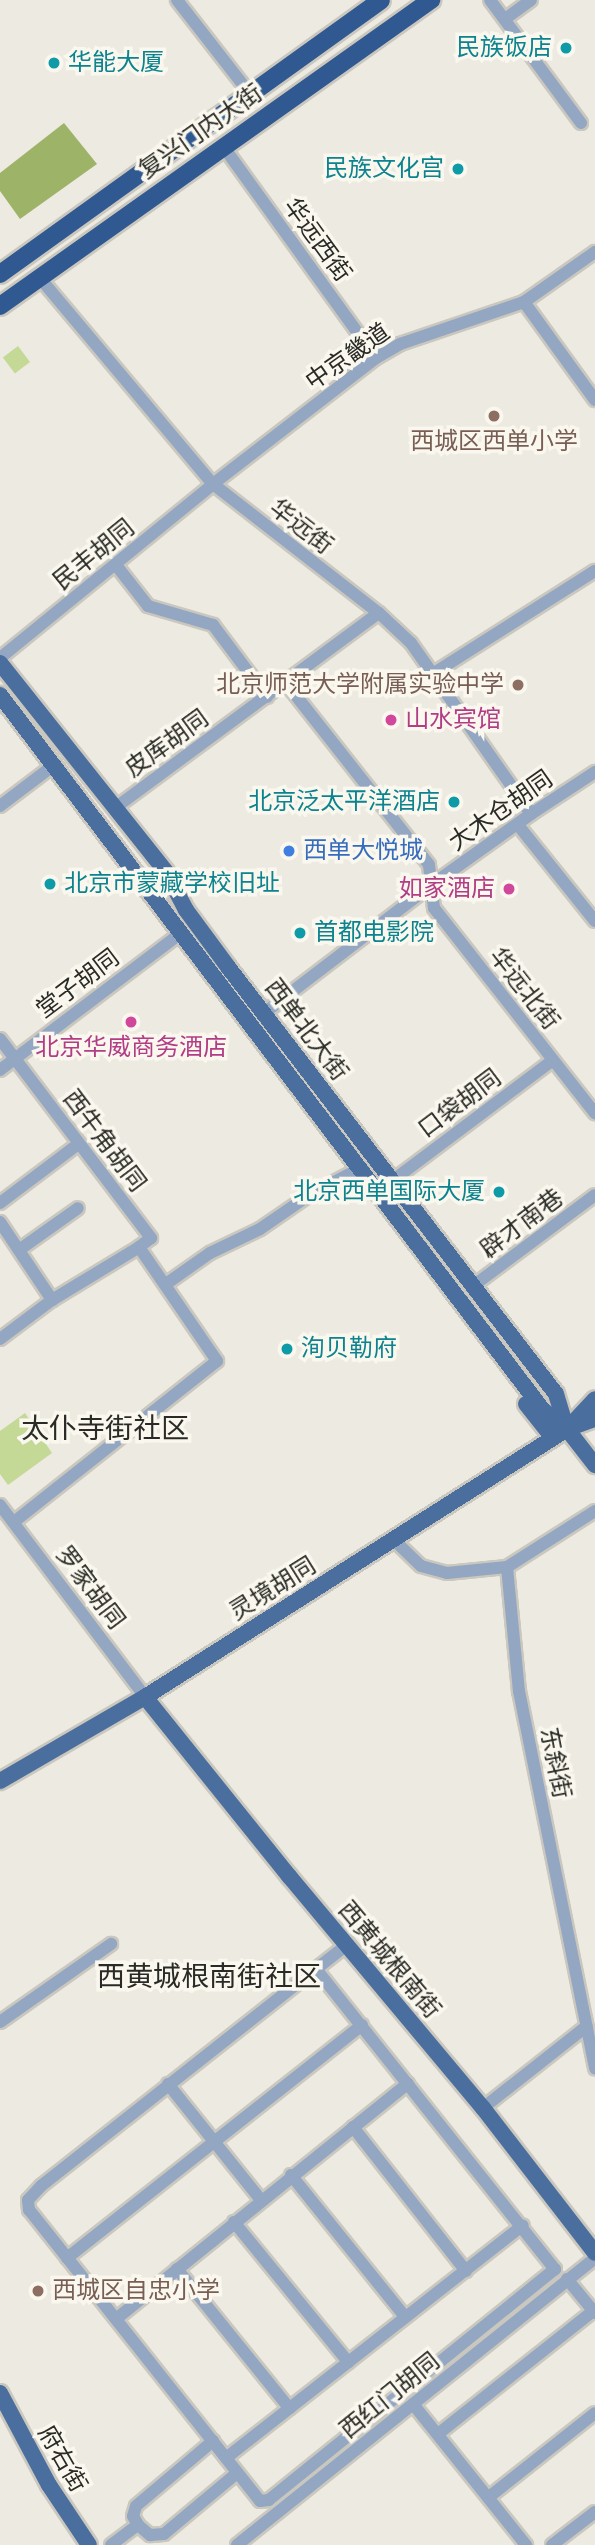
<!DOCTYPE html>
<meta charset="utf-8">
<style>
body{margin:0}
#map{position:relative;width:595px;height:2545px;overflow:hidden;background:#edeae1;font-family:Karla,"Noto Sans SC",sans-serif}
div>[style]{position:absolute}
.green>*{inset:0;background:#c5d997;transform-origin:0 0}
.forest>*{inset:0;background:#9db368}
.roads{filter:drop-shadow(2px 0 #cac7bf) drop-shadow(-2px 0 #cac7bf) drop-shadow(0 2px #cac7bf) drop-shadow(0 -2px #cac7bf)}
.minor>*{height:12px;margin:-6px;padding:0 6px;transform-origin:6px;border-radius:6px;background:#93a7c3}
.major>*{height:16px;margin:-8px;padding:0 8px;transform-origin:8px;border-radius:8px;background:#4a6e9e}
.highway>*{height:18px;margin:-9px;padding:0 9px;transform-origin:9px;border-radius:9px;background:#2f5990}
.dots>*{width:19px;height:19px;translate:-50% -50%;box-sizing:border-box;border:4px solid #faf8ee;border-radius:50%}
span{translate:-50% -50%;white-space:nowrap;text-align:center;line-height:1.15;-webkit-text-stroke:7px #faf8ee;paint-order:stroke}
.culture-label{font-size:24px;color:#0d838f}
.right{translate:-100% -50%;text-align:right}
.left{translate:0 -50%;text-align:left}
.street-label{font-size:24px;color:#2a2a26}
.education-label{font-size:24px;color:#785e54}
.hotel-label{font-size:24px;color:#b23c85}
.shop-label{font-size:24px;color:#366cbe}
.quarter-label{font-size:28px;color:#2a2a26}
</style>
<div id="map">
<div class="green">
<i style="left:18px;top:346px;width:20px;height:19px;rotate:53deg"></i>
<i style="clip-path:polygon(25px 1413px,52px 1453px,8px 1485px,0 1474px,0 1431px)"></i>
</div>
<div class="forest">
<i style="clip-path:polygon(64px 123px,97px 164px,20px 219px,0 191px,0 173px)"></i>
</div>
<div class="roads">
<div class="minor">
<i style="left:177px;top:0;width:120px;rotate:52.1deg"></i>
<i style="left:490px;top:0;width:153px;rotate:53.5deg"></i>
<i style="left:505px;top:19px;width:32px;rotate:-36deg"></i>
<i style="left:223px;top:146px;width:261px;rotate:54.2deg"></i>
<i style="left:39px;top:277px;width:270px;rotate:50deg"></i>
<i style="left:213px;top:484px;width:210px;rotate:37.9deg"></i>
<i style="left:379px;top:613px;width:44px;rotate:43.2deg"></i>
<i style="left:411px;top:643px;width:209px;rotate:54.9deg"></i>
<i style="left:524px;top:302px;width:121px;rotate:54.1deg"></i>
<i style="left:116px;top:565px;width:52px;rotate:52deg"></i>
<i style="left:148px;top:606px;width:68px;rotate:16.3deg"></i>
<i style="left:213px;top:625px;width:90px;rotate:53.1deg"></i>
<i style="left:0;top:658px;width:275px;rotate:-39.2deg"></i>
<i style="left:213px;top:484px;width:206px;rotate:-37.7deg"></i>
<i style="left:376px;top:358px;width:28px;rotate:-30deg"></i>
<i style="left:400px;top:344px;width:131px;rotate:-18.7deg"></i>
<i style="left:524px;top:302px;width:87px;rotate:-35.2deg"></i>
<i style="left:434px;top:673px;width:191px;rotate:-32.4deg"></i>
<i style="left:286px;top:683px;width:231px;rotate:51.8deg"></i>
<i style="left:429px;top:865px;width:43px;rotate:83.4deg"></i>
<i style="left:434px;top:908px;width:261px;rotate:51.9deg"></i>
<i style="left:0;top:806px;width:68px;rotate:-37.2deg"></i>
<i style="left:115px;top:808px;width:328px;rotate:-36.5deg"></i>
<i style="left:518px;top:825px;width:123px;rotate:51.3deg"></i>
<i style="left:264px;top:1013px;width:209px;rotate:-37.4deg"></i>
<i style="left:430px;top:886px;width:124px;rotate:-35.5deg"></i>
<i style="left:531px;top:814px;width:77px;rotate:-33.3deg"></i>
<i style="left:0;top:1039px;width:250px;rotate:52.8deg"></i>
<i style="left:151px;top:1238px;width:15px;rotate:143deg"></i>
<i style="left:0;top:1070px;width:227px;rotate:-37.1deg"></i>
<i style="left:392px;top:1181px;width:201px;rotate:-36.9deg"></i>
<i style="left:0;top:1203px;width:96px;rotate:-37deg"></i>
<i style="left:0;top:1222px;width:94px;rotate:56.3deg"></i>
<i style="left:19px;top:1250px;width:72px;rotate:-35.4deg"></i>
<i style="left:166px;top:1284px;width:54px;rotate:-35.2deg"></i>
<i style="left:210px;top:1253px;width:55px;rotate:-25.6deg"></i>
<i style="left:260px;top:1229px;width:62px;rotate:-34.5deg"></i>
<i style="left:311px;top:1194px;width:54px;rotate:-27.5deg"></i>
<i style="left:473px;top:1286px;width:152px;rotate:-36.7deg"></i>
<i style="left:0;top:1339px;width:65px;rotate:-36.9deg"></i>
<i style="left:52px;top:1300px;width:102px;rotate:-31.3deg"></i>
<i style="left:139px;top:1247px;width:138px;rotate:55.6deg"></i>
<i style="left:217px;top:1361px;width:259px;rotate:141.6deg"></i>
<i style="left:0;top:1505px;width:241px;rotate:52.9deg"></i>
<i style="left:595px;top:1511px;width:104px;rotate:147.5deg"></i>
<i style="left:507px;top:1567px;width:125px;rotate:84.5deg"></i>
<i style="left:519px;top:1691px;width:385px;rotate:78.6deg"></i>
<i style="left:394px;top:1540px;width:37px;rotate:44deg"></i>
<i style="left:421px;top:1566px;width:27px;rotate:15deg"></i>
<i style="left:447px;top:1573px;width:60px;rotate:-5.7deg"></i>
<i style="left:316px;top:1969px;width:384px;rotate:51.5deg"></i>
<i style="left:555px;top:2269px;width:368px;rotate:141.1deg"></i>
<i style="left:269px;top:2500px;width:9px;rotate:174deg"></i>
<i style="left:260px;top:2501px;width:372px;rotate:-128.4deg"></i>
<i style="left:29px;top:2210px;width:10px;rotate:-96deg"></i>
<i style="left:28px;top:2200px;width:19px;rotate:-47deg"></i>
<i style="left:41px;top:2186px;width:350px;rotate:-38.3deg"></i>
<i style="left:316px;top:1969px;width:39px;rotate:-38deg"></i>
<i style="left:0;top:2022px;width:136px;rotate:-35.1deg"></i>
<i style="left:168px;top:2084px;width:149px;rotate:51.3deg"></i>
<i style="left:483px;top:2108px;width:132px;rotate:-38.3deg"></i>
<i style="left:353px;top:2127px;width:183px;rotate:51.9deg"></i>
<i style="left:291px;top:2175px;width:182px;rotate:51.2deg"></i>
<i style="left:234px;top:2222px;width:181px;rotate:50.8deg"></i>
<i style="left:67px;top:2258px;width:376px;rotate:-38.3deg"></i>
<i style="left:177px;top:2269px;width:179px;rotate:51.1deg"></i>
<i style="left:567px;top:2279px;width:44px;rotate:50.5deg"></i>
<i style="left:116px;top:2319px;width:375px;rotate:-38.9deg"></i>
<i style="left:413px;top:2404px;width:181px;rotate:51.3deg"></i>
<i style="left:438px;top:2434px;width:198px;rotate:-38.4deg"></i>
<i style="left:226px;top:2458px;width:377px;rotate:-38.1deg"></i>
<i style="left:489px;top:2497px;width:135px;rotate:-38.4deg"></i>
<i style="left:138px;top:2525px;width:10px;rotate:-119deg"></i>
<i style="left:133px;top:2516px;width:10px;rotate:-73deg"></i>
<i style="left:136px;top:2506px;width:101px;rotate:-40.2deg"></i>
<i style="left:111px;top:2545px;width:34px;rotate:-37deg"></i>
<i style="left:138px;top:2525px;width:16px;rotate:40deg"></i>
<i style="left:150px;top:2535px;width:14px;rotate:-4deg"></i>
<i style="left:164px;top:2534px;width:95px;rotate:-39.9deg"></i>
<i style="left:237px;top:2545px;width:459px;rotate:-38.7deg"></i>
<i style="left:552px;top:2545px;width:54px;rotate:-37.5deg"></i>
</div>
<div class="major">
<i style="left:0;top:663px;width:267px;rotate:51.5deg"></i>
<i style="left:166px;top:872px;width:43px;rotate:62.2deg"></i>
<i style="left:186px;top:910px;width:71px;rotate:53.6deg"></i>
<i style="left:228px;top:967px;width:538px;rotate:52.47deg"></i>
<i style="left:556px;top:1394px;width:37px;rotate:73deg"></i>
<i style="left:0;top:695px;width:898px;rotate:52.79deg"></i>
<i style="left:543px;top:1410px;width:31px;rotate:38deg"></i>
<i style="left:567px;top:1429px;width:46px;rotate:52.1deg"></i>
<i style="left:526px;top:1404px;width:43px;rotate:51.5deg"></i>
<i style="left:569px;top:1427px;width:38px;rotate:-47deg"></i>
<i style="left:145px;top:1697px;width:230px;rotate:51.2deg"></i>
<i style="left:289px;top:1876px;width:302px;rotate:50.1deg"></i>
<i style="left:483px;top:2108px;width:183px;rotate:52.3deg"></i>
<i style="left:0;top:1781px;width:168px;rotate:-30.1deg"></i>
<i style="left:145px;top:1697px;width:500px;rotate:-32.4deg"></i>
<i style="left:567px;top:1429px;width:30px;rotate:-20deg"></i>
<i style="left:0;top:2393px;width:104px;rotate:62deg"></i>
<i style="left:49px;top:2485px;width:72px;rotate:56.3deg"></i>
</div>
<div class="highway">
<i style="left:0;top:274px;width:469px;rotate:-35.7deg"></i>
<i style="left:0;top:306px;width:529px;rotate:-35.37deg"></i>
</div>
</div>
<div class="dots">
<i style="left:566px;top:48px;background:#0f9aa8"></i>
<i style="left:54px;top:63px;background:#0f9aa8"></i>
<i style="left:458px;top:169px;background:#0f9aa8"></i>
<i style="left:494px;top:416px;background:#8d6e63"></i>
<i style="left:518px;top:685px;background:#8d6e63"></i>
<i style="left:391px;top:720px;background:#d1479c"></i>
<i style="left:454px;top:802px;background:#0f9aa8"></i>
<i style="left:289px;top:851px;background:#3f7fe0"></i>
<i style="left:50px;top:884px;background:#0f9aa8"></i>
<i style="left:509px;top:889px;background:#d1479c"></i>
<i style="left:300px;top:933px;background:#0f9aa8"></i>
<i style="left:131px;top:1022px;background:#d1479c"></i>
<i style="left:499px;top:1192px;background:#0f9aa8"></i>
<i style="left:287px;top:1349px;background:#0f9aa8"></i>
<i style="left:38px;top:2291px;background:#8d6e63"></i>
</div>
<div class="culture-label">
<span class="right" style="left:552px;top:48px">民族饭店</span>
<span class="left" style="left:68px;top:63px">华能大厦</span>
<span class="right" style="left:444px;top:169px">民族文化宫</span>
<span class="right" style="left:440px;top:802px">北京泛太平洋酒店</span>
<span class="left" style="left:64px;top:884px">北京市蒙藏学校旧址</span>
<span class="left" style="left:314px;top:933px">首都电影院</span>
<span class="right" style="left:485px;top:1192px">北京西单国际大厦</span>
<span class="left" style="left:301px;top:1349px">洵贝勒府</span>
</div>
<div class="street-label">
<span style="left:201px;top:132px;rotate:-35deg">复兴门内大街</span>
<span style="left:317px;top:240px;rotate:54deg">华远西街</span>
<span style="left:348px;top:357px;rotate:-35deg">中京畿道</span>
<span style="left:301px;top:527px;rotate:38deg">华远街</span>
<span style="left:94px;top:555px;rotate:-39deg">民丰胡同</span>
<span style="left:167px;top:744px;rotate:-36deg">皮库胡同</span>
<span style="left:501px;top:811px;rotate:-35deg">大木仓胡同</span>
<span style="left:78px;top:984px;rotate:-37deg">堂子胡同</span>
<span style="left:524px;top:989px;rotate:52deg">华远北街</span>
<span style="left:306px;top:1030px;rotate:53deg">西单北大街</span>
<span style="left:460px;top:1104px;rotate:-37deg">口袋胡同</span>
<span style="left:104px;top:1141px;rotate:53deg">西牛角胡同</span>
<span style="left:522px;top:1224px;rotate:-37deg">辟才南巷</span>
<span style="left:90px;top:1588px;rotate:53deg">罗家胡同</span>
<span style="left:273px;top:1589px;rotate:-32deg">灵境胡同</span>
<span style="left:555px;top:1763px;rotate:79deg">东斜街</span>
<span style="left:389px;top:1960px;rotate:50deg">西黄城根南街</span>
<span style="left:390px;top:2396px;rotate:-39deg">西红门胡同</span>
<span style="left:62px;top:2459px;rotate:60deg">府右街</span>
</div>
<div class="education-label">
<span style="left:494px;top:442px">西城区西单小学</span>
<span class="right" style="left:504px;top:685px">北京师范大学附属实验中学</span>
<span class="left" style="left:52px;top:2291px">西城区自忠小学</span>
</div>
<div class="hotel-label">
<span class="left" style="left:405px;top:720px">山水宾馆</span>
<span class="right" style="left:495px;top:889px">如家酒店</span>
<span style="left:131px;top:1048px">北京华威商务酒店</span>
</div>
<div class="shop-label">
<span class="left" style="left:303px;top:851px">西单大悦城</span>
</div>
<div class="quarter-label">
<span style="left:105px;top:1429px">太仆寺街社区</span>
<span style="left:209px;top:1977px">西黄城根南街社区</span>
</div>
</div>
